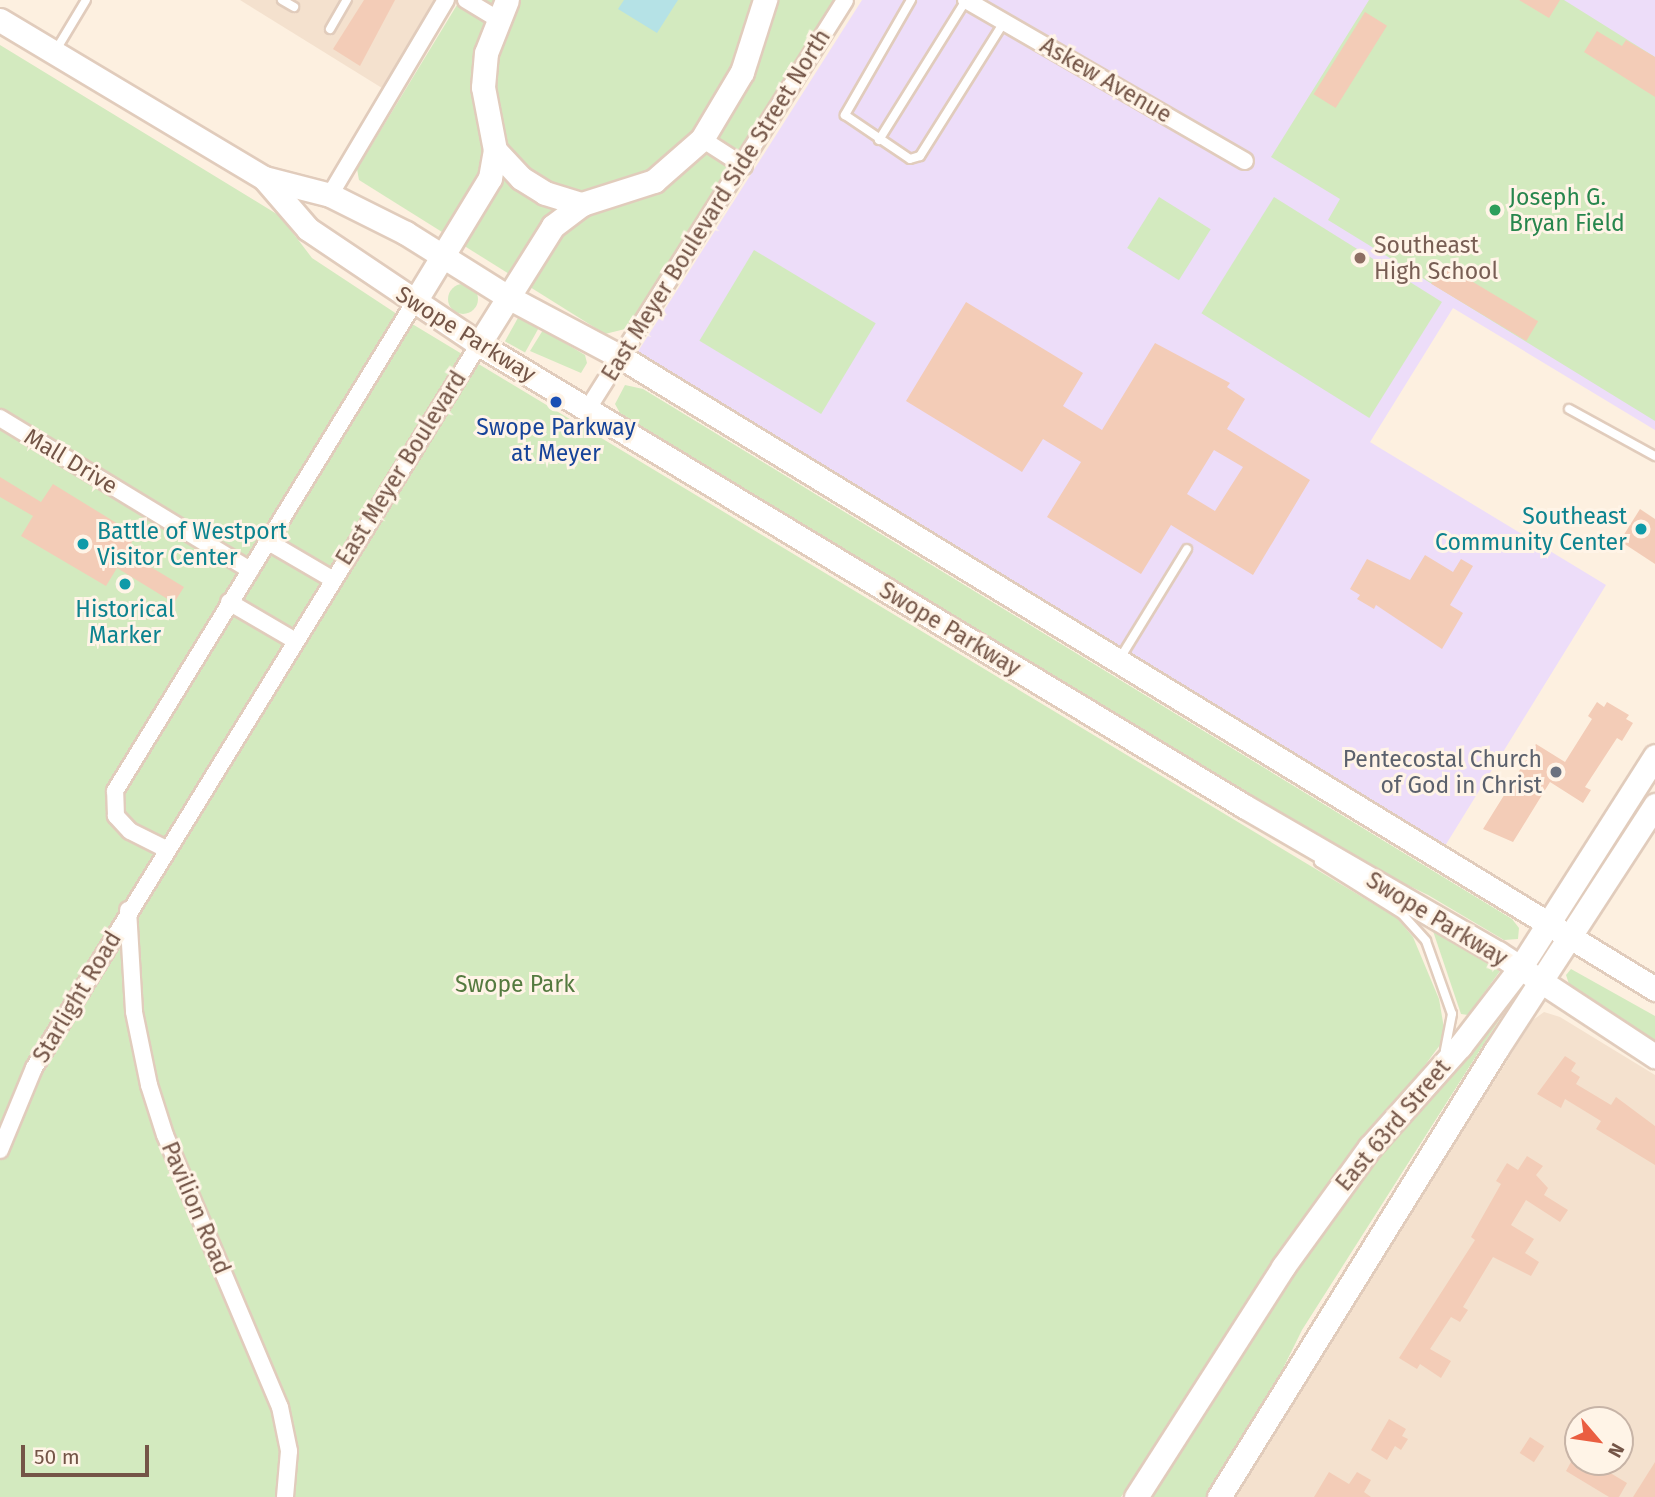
<!DOCTYPE html>
<style>
body{margin:0}
#map{position:relative;width:1655px;height:1497px;overflow:hidden;background:#fdf0e0;font-family:"Fira Sans",sans-serif}
div>[style]{position:absolute}
.residential>*{inset:0;background:#f4e1ce}
.education>*{inset:0;background:#edddf9}
.green>*{inset:0;background:#d3eabf;transform-origin:0 0}
.round{border-radius:50%}
.water>*{inset:0;background:#b5e2e6}
.building>*{inset:0;background:#f3ccb7;transform-origin:0 0}
.roads{filter:drop-shadow(2px 0 #e1ccbc) drop-shadow(-2px 0 #e1ccbc) drop-shadow(0 2px #e1ccbc) drop-shadow(0 -2px #e1ccbc)}
.service>*{height:8px;margin:-4px;padding:0 4px;transform-origin:4px;border-radius:4px;background:#fff}
.minor>*{height:16px;margin:-8px;padding:0 8px;transform-origin:8px;border-radius:8px;background:#fff}
.secondary>*{height:23px;margin:-11.5px;padding:0 11.5px;transform-origin:11.5px;border-radius:11.5px;background:#fff}
.dots>*{width:19px;height:19px;translate:-50% -50%;box-sizing:border-box;border:4px solid #fff4e7;border-radius:50%}
span{translate:-50% -50%;white-space:nowrap;text-align:center;line-height:1.15;-webkit-text-stroke:6px #fff4e7;paint-order:stroke}
.street-label{font-size:23px;color:#745547}
.leisure-label{font-size:23px;color:#27864d}
.left{translate:0 -50%;text-align:left}
.education-label{font-size:23px;color:#785e54}
.transit-label{font-size:23px;color:#164399}
.culture-label{font-size:23px;color:#0d838f}
.right{translate:-100% -50%;text-align:right}
.worship-label{font-size:23px;color:#5b616d}
.park-label{font-size:23px;color:#547a3f}
.north{position:absolute;left:1564px;top:1406px;width:70px;height:70px;box-sizing:border-box;background:#fff4e7;border:2px solid #c7b4a7;border-radius:50%;rotate:119deg;font-size:19px;font-weight:700;line-height:28px;text-align:center;color:#745547}
.north::after{content:'';display:block;margin:auto;width:24px;height:32px;background:#ea5e41;clip-path:polygon(50% 0,100% 100%,50% 72%,0 100%)}
.scale{position:absolute;left:21px;top:1445px;width:128px;height:32px;box-sizing:border-box;border:4px solid #745547;border-top:0;padding-left:9px;font-size:21px;line-height:24px;white-space:nowrap;color:#745547;-webkit-text-stroke:5px #fff4e7;paint-order:stroke}
</style>
<div id="map">
<div class="residential">
<i style="clip-path:polygon(240px 0,437px 0,382px 88px)"></i>
<i style="clip-path:polygon(evenodd,1544px 1012px,1560px 1017px,1655px 1075px,1655px 1497px,1230px 1497px,1533px 1020px,1544px 1012px,1578px 1420px,1620px 1420px,1620px 1462px,1578px 1462px,1578px 1420px)"></i>
</div>
<div class="education">
<i style="clip-path:polygon(862px 0,1655px 0,1655px 430px,1453px 308px,1370px 442px,1606px 585px,1445px 846px,637px 353px)"></i>
</div>
<div class="green">
<i style="clip-path:polygon(460px 0,844px 0,629px 328px,605px 334px,359px 180px,357px 169px)"></i>
<i style="clip-path:polygon(1369px 0,1564px 0,1655px 57px,1655px 421px,1328px 220px,1340px 199px,1271px 157px)"></i>
<i style="clip-path:polygon(0 45px,280px 216px,312px 258px,409px 322px,1397px 918px,1413px 937px,1439px 999px,1444px 1028px,1440px 1045px,1277px 1263px,1121px 1497px,0 1497px)"></i>
<i style="left:1159px;top:197px;width:61px;height:60px;rotate:32deg"></i>
<i style="left:1274px;top:197px;width:198px;height:137px;rotate:32deg"></i>
<i style="left:754px;top:250px;width:142px;height:106px;rotate:31deg"></i>
<i class="round" style="left:448px;top:284px;width:30px;height:30px"></i>
<i style="left:519px;top:316px;width:23px;height:29px;rotate:29deg"></i>
<i style="clip-path:polygon(543px 330px,585px 355px,587px 363px,581px 373px,530px 351px)"></i>
<i style="clip-path:polygon(625px 385px,643px 389px,1512px 919px,1519px 928px,1518px 939px,1504px 940px,1428px 895px,1341px 853px,620px 413px,615px 404px)"></i>
<i style="clip-path:polygon(1433px 931px,1500px 971px,1468px 1015px,1461px 1014px)"></i>
<i style="clip-path:polygon(1571px 969px,1655px 1016px,1655px 1043px,1570px 987px,1566px 975px)"></i>
<i style="clip-path:polygon(1502px 1002px,1508px 1006px,1302px 1330px,1262px 1411px,1208px 1497px,1151px 1497px,1303px 1258px,1367px 1169px)"></i>
</div>
<div class="water">
<i style="clip-path:polygon(624px 0,678px 0,657px 33px,618px 9px)"></i>
</div>
<div class="building">
<i style="clip-path:polygon(364px 0,395px 0,360px 66px,333px 49px)"></i>
<i style="clip-path:polygon(1519px 0,1560px 0,1549px 18px)"></i>
<i style="left:1365px;top:12px;width:26px;height:97px;rotate:32deg"></i>
<i style="clip-path:polygon(1597px 31px,1622px 46px,1626px 40px,1655px 57px,1655px 97px,1584px 52px)"></i>
<i style="left:1443px;top:264px;width:111px;height:23px;rotate:31deg"></i>
<i style="clip-path:polygon(evenodd,966px 302px,1083px 373px,1063px 406px,1102px 430px,1155px 343px,1230px 383px,1227px 387px,1245px 399px,1227px 429px,1310px 480px,1253px 575px,1171px 525px,1141px 574px,1047px 517px,1081px 462px,1043px 439px,1022px 472px,906px 401px,966px 302px,1214px 450px,1243px 467px,1215px 511px,1187px 494px,1214px 450px)"></i>
<i style="clip-path:polygon(0 477px,41px 502px,53px 484px,136px 535px,126px 552px,184px 587px,174px 603px,117px 568px,106px 586px,21px 536px,33px 516px,0 497px)"></i>
<i style="clip-path:polygon(1640px 509px,1655px 519px,1655px 564px,1620px 541px)"></i>
<i style="clip-path:polygon(1425px 555px,1453px 572px,1461px 559px,1473px 566px,1450px 605px,1463px 613px,1442px 649px,1376px 605px,1374px 609px,1357px 599px,1360px 595px,1350px 589px,1367px 559px,1410px 580px)"></i>
<i style="clip-path:polygon(1597px 702px,1604px 707px,1607px 702px,1629px 715px,1626px 719px,1633px 723px,1622px 741px,1617px 738px,1585px 787px,1591px 790px,1583px 803px,1550px 782px,1513px 842px,1483px 829px,1536px 744px,1565px 762px,1592px 719px,1588px 716px)"></i>
<i style="clip-path:polygon(1565px 1056px,1576px 1063px,1571px 1071px,1580px 1077px,1576px 1084px,1611px 1105px,1616px 1097px,1655px 1126px,1655px 1165px,1596px 1129px,1601px 1121px,1565px 1099px,1561px 1108px,1537px 1094px)"></i>
<i style="clip-path:polygon(1527px 1156px,1543px 1166px,1536px 1175px,1548px 1188px,1544px 1195px,1568px 1210px,1560px 1222px,1526px 1200px,1511px 1225px,1534px 1239px,1525px 1253px,1539px 1262px,1531px 1276px,1493px 1257px,1463px 1307px,1468px 1310px,1460px 1322px,1451px 1317px,1430px 1349px,1451px 1361px,1441px 1378px,1420px 1364px,1417px 1369px,1399px 1358px,1475px 1240px,1471px 1237px,1501px 1184px,1496px 1181px,1507px 1163px,1518px 1170px)"></i>
<i style="clip-path:polygon(1389px 1419px,1406px 1429px,1402px 1436px,1408px 1439px,1401px 1450px,1395px 1446px,1387px 1460px,1371px 1450px)"></i>
<i style="left:1530px;top:1437px;width:17px;height:19px;rotate:33deg"></i>
<i style="clip-path:polygon(1571px 1462px,1592px 1462px,1627px 1483px,1619px 1497px,1609px 1497px,1566px 1471px)"></i>
<i style="clip-path:polygon(1655px 1462px,1655px 1497px,1633px 1497px)"></i>
<i style="clip-path:polygon(1329px 1472px,1349px 1484px,1357px 1472px,1371px 1480px,1364px 1492px,1371px 1497px,1314px 1497px)"></i>
</div>
<div class="roads">
<div class="service">
<i style="left:282px;top:0;width:14px;rotate:30deg"></i>
<i style="left:911px;top:0;width:133px;rotate:119.9deg"></i>
<i style="left:845px;top:115px;width:78px;rotate:34.1deg"></i>
<i style="left:910px;top:159px;width:10px;rotate:-17deg"></i>
<i style="left:920px;top:156px;width:158px;rotate:-57.9deg"></i>
<i style="left:330px;top:29px;width:34px;rotate:-60deg"></i>
<i style="left:56px;top:50px;width:58px;rotate:-59deg"></i>
<i style="left:879px;top:140px;width:165px;rotate:-58.1deg"></i>
<i style="left:1569px;top:409px;width:98px;rotate:28.7deg"></i>
<i style="left:1119px;top:660px;width:130px;rotate:-58.5deg"></i>
<i style="left:1319px;top:862px;width:98px;rotate:32.1deg"></i>
<i style="left:1402px;top:914px;width:36px;rotate:48deg"></i>
<i style="left:1426px;top:941px;width:77px;rotate:70.4deg"></i>
<i style="left:1452px;top:1014px;width:37px;rotate:101deg"></i>
</div>
<div class="minor">
<i style="left:466px;top:0;width:37px;rotate:31deg"></i>
<i style="left:966px;top:0;width:322px;rotate:30deg"></i>
<i style="left:702px;top:139px;width:50px;rotate:32.7deg"></i>
<i style="left:330px;top:195px;width:227px;rotate:-59.3deg"></i>
<i style="left:587px;top:410px;width:484px;rotate:-57.8deg"></i>
<i style="left:0;top:418px;width:293px;rotate:31.3deg"></i>
<i style="left:267px;top:541px;width:75px;rotate:30.3deg"></i>
<i style="left:229px;top:602px;width:75px;rotate:30.3deg"></i>
<i style="left:166px;top:849px;width:40px;rotate:-153.4deg"></i>
<i style="left:130px;top:831px;width:21px;rotate:-133deg"></i>
<i style="left:116px;top:816px;width:25px;rotate:-92deg"></i>
<i style="left:115px;top:791px;width:572px;rotate:-58.5deg"></i>
<i style="left:128px;top:910px;width:102px;rotate:86.6deg"></i>
<i style="left:134px;top:1012px;width:75px;rotate:78.4deg"></i>
<i style="left:149px;top:1085px;width:52px;rotate:72.3deg"></i>
<i style="left:165px;top:1135px;width:295px;rotate:67.1deg"></i>
<i style="left:280px;top:1407px;width:45px;rotate:78.4deg"></i>
<i style="left:289px;top:1451px;width:46px;rotate:95deg"></i>
<i style="left:0;top:1150px;width:89px;rotate:-67.5deg"></i>
<i style="left:34px;top:1068px;width:850px;rotate:-58.42deg"></i>
</div>
<div class="secondary">
<i style="left:0;top:20px;width:308px;rotate:30.9deg"></i>
<i style="left:264px;top:178px;width:68px;rotate:14.4deg"></i>
<i style="left:330px;top:195px;width:85px;rotate:26.6deg"></i>
<i style="left:406px;top:233px;width:120px;rotate:32.1deg"></i>
<i style="left:508px;top:297px;width:128px;rotate:28deg"></i>
<i style="left:621px;top:357px;width:1212px;rotate:31.43deg"></i>
<i style="left:495px;top:150px;width:38px;rotate:47deg"></i>
<i style="left:521px;top:178px;width:28px;rotate:32deg"></i>
<i style="left:545px;top:193px;width:39px;rotate:17deg"></i>
<i style="left:264px;top:178px;width:67px;rotate:49.2deg"></i>
<i style="left:308px;top:229px;width:206px;rotate:33.9deg"></i>
<i style="left:479px;top:344px;width:894px;rotate:31.13deg"></i>
<i style="left:1244px;top:806px;width:293px;rotate:30.1deg"></i>
<i style="left:1498px;top:953px;width:188px;rotate:33.3deg"></i>
<i style="left:414px;top:303px;width:146px;rotate:-58.7deg"></i>
<i style="left:490px;top:178px;width:28px;rotate:-80deg"></i>
<i style="left:495px;top:150px;width:64px;rotate:-100.8deg"></i>
<i style="left:483px;top:87px;width:34px;rotate:-85deg"></i>
<i style="left:486px;top:53px;width:57px;rotate:-68.4deg"></i>
<i style="left:479px;top:344px;width:139px;rotate:-57.9deg"></i>
<i style="left:553px;top:226px;width:36px;rotate:-37deg"></i>
<i style="left:582px;top:204px;width:76px;rotate:-17.7deg"></i>
<i style="left:654px;top:181px;width:64px;rotate:-41.2deg"></i>
<i style="left:702px;top:139px;width:78px;rotate:-59.2deg"></i>
<i style="left:742px;top:72px;width:76px;rotate:-72.3deg"></i>
<i style="left:1136px;top:1497px;width:273px;rotate:-57.4deg"></i>
<i style="left:1283px;top:1267px;width:148px;rotate:-54.1deg"></i>
<i style="left:1370px;top:1147px;width:135px;rotate:-48.3deg"></i>
<i style="left:1460px;top:1046px;width:98px;rotate:-52.4deg"></i>
<i style="left:1520px;top:968px;width:251px;rotate:-57.5deg"></i>
<i style="left:1219px;top:1497px;width:526px;rotate:-58.21deg"></i>
<i style="left:1496px;top:1050px;width:292px;rotate:-57deg"></i>
</div>
</div>
<div class="dots">
<i style="left:1495px;top:210px;background:#2e9e5b"></i>
<i style="left:1360px;top:258px;background:#8d6e63"></i>
<i style="left:556px;top:402px;background:#1a4fb4"></i>
<i style="left:1641px;top:529px;background:#0f9aa8"></i>
<i style="left:83px;top:544px;background:#0f9aa8"></i>
<i style="left:125px;top:584px;background:#0f9aa8"></i>
<i style="left:1556px;top:772px;background:#6b7280"></i>
</div>
<div class="street-label">
<span style="left:1106px;top:80px;rotate:30deg">Askew Avenue</span>
<span style="left:716px;top:205px;rotate:-58deg">East Meyer Boulevard Side Street North</span>
<span style="left:466px;top:334px;rotate:32deg">Swope Parkway</span>
<span style="left:71px;top:461px;rotate:31deg">Mall Drive</span>
<span style="left:401px;top:468px;rotate:-58deg">East Meyer Boulevard</span>
<span style="left:950px;top:629px;rotate:31deg">Swope Parkway</span>
<span style="left:1437px;top:919px;rotate:31deg">Swope Parkway</span>
<span style="left:77px;top:997px;rotate:-59deg">Starlight Road</span>
<span style="left:1393px;top:1125px;rotate:-50deg">East 63rd Street</span>
<span style="left:196px;top:1208px;rotate:67deg">Pavilion Road</span>
</div>
<div class="leisure-label">
<span class="left" style="left:1509px;top:210px">Joseph G.<br>Bryan Field</span>
</div>
<div class="education-label">
<span class="left" style="left:1374px;top:258px">Southeast<br>High School</span>
</div>
<div class="transit-label">
<span style="left:556px;top:440px">Swope Parkway<br>at Meyer</span>
</div>
<div class="culture-label">
<span class="right" style="left:1627px;top:529px">Southeast<br>Community Center</span>
<span class="left" style="left:97px;top:544px">Battle of Westport<br>Visitor Center</span>
<span style="left:125px;top:622px">Historical<br>Marker</span>
</div>
<div class="worship-label">
<span class="right" style="left:1542px;top:772px">Pentecostal Church<br>of God in Christ</span>
</div>
<div class="park-label">
<span style="left:515px;top:984px">Swope Park</span>
</div>
<div class="north">N</div>
<div class="scale">50 m</div>
</div>
